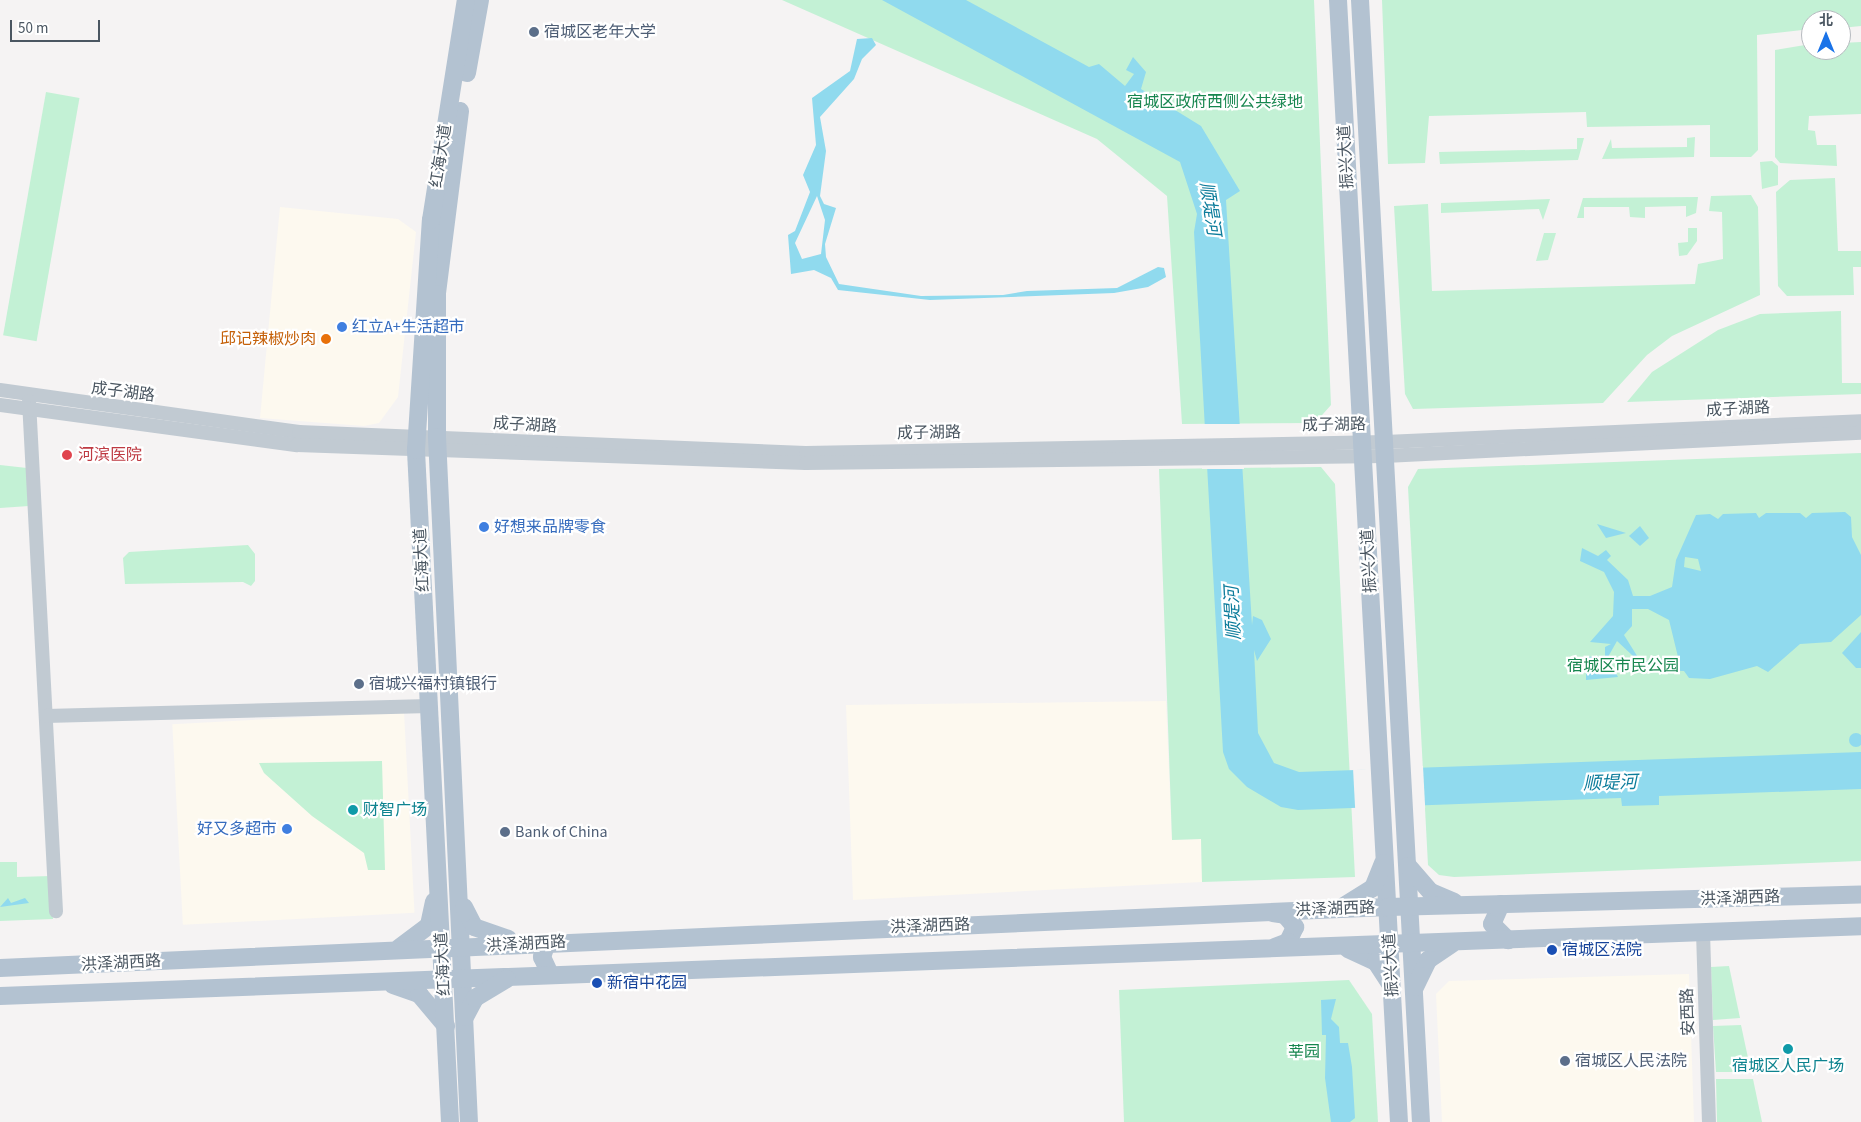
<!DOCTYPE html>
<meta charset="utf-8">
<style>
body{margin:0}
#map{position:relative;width:1861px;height:1122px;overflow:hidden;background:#f5f3f3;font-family:"Source Sans 3","Noto Sans SC",sans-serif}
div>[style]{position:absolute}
.commercial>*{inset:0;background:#fdf9ef;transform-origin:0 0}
.green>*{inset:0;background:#c3f1d5;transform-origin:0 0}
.water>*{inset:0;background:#90daee}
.round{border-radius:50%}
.pier>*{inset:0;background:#f5f3f3;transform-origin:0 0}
.minor>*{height:14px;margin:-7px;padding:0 7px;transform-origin:7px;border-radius:7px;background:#c1cad2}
.major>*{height:18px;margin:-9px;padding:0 9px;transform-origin:9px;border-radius:9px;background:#b3c2d1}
.dots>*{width:14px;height:14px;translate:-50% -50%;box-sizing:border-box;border:2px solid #fff;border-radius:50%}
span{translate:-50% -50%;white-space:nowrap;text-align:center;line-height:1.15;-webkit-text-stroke:4.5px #fff;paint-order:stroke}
.service-label{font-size:16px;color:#4e5e75}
.left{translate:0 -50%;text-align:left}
.park-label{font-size:16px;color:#17864f}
.street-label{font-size:16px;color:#4a5661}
.shop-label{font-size:16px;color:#366cbe}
.right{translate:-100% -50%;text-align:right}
.food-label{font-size:16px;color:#c56008}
.health-label{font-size:16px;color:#be3a42}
.culture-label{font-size:16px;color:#0d838f}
.transit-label{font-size:16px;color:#164399}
.water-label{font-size:18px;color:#0c7c9b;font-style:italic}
.north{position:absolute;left:1801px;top:10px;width:50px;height:50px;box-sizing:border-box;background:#fff;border:1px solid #b7bbc0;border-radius:50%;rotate:0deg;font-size:14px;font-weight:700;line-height:20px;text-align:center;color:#4a5661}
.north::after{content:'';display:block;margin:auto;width:18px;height:22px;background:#1a73e8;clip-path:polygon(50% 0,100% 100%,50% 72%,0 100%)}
.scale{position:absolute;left:10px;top:20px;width:90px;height:22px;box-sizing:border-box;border:2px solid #4a5661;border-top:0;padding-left:6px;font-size:15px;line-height:18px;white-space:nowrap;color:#4a5661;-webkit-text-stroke:4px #fff;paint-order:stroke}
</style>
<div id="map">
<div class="commercial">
<i style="clip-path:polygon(280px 207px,398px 219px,416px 232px,398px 397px,379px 423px,364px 426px,260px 418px)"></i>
<i style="clip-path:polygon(1166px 701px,1172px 840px,1201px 839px,1202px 882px,853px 900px,846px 705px)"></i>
<i style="left:404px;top:712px;width:201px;height:232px;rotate:87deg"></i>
<i style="clip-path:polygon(1689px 974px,1694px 1122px,1442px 1122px,1436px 994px,1449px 981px)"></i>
</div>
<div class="green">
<i style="clip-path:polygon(782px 0,1314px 0,1331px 405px,1315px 423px,1182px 424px,1167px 196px,1097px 139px)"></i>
<i style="clip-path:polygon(1382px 0,1861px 0,1861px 26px,1841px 28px,1841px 20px,1811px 20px,1811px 29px,1757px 35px,1758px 150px,1751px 157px,1710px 157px,1710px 125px,1587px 127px,1586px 112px,1429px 116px,1425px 163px,1388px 164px)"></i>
<i style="clip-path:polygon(1861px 42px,1861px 114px,1809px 116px,1808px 130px,1815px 131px,1817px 145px,1836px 145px,1837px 166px,1780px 163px,1775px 157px,1775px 50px,1811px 44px,1811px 50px,1841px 50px,1841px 43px)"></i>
<i style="left:46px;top:92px;width:34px;height:247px;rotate:10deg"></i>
<i style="clip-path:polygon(1695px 137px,1694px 157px,1602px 159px,1611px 139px,1612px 148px,1687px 147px,1687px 138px)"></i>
<i style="clip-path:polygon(1577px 138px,1584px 138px,1578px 160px,1440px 164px,1439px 152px,1577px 149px)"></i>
<i style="clip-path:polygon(1772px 161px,1778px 166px,1778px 185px,1762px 189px,1760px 162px)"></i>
<i style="clip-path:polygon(1835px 178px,1838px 251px,1861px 251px,1861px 267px,1853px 267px,1854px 295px,1787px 296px,1778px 286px,1776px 192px,1790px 180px)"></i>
<i style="clip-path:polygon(1751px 195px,1758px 207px,1760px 295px,1672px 336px,1647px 355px,1603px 403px,1413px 409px,1405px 394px,1394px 206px,1428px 204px,1432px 291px,1695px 284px,1698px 264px,1723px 259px,1722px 212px,1709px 211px,1711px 196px)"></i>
<i style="clip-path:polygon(1698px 197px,1696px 213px,1686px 217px,1686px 206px,1645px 207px,1645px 218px,1630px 217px,1629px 207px,1584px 207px,1584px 218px,1577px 218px,1583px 198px)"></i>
<i style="clip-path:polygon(1550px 199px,1543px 220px,1539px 209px,1441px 213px,1441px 203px)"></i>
<i style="clip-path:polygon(1688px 228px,1697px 228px,1697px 241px,1687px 255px,1679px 256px,1678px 243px,1688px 242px)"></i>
<i style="clip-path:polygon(1544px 233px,1556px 233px,1548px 260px,1536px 261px)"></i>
<i style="clip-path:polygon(1841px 311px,1842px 383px,1861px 383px,1861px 394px,1627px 402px,1652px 372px,1718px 330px,1760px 314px)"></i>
<i style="clip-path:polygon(1861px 453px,1861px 861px,1454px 877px,1439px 875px,1428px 865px,1408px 487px,1418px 469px)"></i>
<i style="clip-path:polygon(0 465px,27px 468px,29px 506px,0 508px)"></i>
<i style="clip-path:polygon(1321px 467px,1335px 484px,1355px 877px,1202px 882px,1201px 839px,1172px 840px,1159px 469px)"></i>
<i style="clip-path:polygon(248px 545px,255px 554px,255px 581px,251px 586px,243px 582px,125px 584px,123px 558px,129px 552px)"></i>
<i style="clip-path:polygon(382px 761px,385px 870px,368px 870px,364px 853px,312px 816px,264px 773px,259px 763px)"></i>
<i style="clip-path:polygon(0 862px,17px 862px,17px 877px,51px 876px,53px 919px,0 921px)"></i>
<i style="clip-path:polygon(1729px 966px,1740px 1018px,1713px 1020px,1711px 967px)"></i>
<i style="clip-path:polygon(1349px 980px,1372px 1014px,1378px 1122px,1124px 1122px,1119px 990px)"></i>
<i style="clip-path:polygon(1741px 1025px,1751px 1072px,1716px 1072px,1713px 1026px)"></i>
<i style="clip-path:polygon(1716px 1079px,1753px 1079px,1762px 1122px,1717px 1122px)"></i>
</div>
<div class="water">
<i style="clip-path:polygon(882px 0,966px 0,1089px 67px,1099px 64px,1125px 86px,1134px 74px,1126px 70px,1133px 57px,1146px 72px,1141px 89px,1201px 126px,1240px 191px,1226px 200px,1252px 625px,1253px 616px,1262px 620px,1271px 639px,1257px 661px,1254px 650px,1258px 733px,1274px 763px,1299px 772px,1861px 752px,1861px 789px,1659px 796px,1659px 805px,1622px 806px,1621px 798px,1298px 810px,1281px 807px,1247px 787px,1229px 769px,1223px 752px,1194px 232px,1197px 214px,1180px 162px)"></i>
<i style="clip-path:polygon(evenodd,872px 38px,876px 45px,862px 59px,854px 79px,820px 117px,826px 151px,820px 196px,824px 204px,836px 208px,825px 244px,826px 257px,839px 284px,921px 296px,1003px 295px,1027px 291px,1117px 288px,1158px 267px,1164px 268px,1166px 277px,1148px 287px,1114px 293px,930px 300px,838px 290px,831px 278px,814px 270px,791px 274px,788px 235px,795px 231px,810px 192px,803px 175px,816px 145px,812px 98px,850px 71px,857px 39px,872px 38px,817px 196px,825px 220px,821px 254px,802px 259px,795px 243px,817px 196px)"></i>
<i style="clip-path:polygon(evenodd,1845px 512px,1851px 517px,1852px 537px,1861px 555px,1861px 615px,1831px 642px,1800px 644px,1768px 672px,1757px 666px,1710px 679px,1689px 678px,1684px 671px,1648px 670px,1617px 641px,1608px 657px,1618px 677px,1586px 680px,1586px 657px,1605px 656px,1605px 647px,1611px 644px,1590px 642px,1613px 616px,1614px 592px,1604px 572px,1580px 561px,1582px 548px,1598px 556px,1606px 550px,1611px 556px,1607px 560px,1628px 580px,1633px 596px,1650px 596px,1672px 587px,1676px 560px,1696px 515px,1710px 514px,1718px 519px,1723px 514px,1756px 513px,1759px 518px,1766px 513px,1800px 513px,1806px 518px,1812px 513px,1845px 512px,1685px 557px,1698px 559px,1701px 571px,1684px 567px,1685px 557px,1845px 512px,1632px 609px,1648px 609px,1669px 620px,1679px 661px,1661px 665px,1639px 659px,1624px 635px,1632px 626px,1632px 609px)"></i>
<i style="clip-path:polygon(1597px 524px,1626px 533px,1606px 538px)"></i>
<i style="clip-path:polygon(1640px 526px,1649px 538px,1640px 546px,1629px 536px)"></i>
<i style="clip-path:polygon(1861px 632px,1861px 668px,1856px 668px,1842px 653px)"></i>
<i class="round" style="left:1849px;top:733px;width:14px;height:14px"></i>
<i style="clip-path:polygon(8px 898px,11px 903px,25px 898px,29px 903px,0 907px)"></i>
<i style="clip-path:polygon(1336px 999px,1331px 1019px,1339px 1027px,1340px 1043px,1348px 1043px,1352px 1067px,1355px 1118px,1350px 1122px,1331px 1122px,1325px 1078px,1326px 1035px,1322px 1035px,1321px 1000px)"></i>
</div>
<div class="pier">
<i style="left:1202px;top:424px;width:42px;height:45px"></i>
<i style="left:1423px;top:766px;width:42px;height:70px;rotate:87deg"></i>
</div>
<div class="minor">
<i style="left:0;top:390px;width:302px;rotate:8deg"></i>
<i style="left:299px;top:432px;width:507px;rotate:2.37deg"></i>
<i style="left:806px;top:453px;width:579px;rotate:-1.09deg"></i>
<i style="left:1385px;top:442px;width:476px;rotate:-2.5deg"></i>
<i style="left:29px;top:401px;width:511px;rotate:86.97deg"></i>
<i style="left:0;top:405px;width:300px;rotate:7.7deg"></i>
<i style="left:297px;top:445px;width:509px;rotate:2.03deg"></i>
<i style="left:806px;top:463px;width:579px;rotate:-0.69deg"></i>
<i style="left:1385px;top:456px;width:477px;rotate:-2.8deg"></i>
<i style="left:46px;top:716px;width:384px;rotate:-1.5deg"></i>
<i style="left:1703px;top:932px;width:190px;rotate:88.2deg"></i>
</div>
<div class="major">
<i style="left:1338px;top:0;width:1124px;rotate:86.89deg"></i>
<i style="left:1360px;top:0;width:1124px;rotate:86.89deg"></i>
<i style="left:467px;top:73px;width:74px;rotate:-79.9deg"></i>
<i style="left:460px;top:111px;width:184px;rotate:97.2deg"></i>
<i style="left:437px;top:294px;width:143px;rotate:90deg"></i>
<i style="left:437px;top:437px;width:686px;rotate:87.33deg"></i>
<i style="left:1408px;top:866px;width:35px;rotate:49deg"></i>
<i style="left:1431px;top:892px;width:25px;rotate:23deg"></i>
<i style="left:1501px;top:904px;width:22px;rotate:114deg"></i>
<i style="left:1492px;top:924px;width:23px;rotate:45deg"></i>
<i style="left:1344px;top:906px;width:34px;rotate:-32deg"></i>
<i style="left:1373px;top:888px;width:27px;rotate:-68deg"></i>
<i style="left:464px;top:907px;width:22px;rotate:63deg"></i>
<i style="left:474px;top:927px;width:36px;rotate:19deg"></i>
<i style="left:1273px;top:913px;width:12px;rotate:9deg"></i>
<i style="left:1285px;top:915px;width:16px;rotate:50deg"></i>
<i style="left:1295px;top:927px;width:17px;rotate:115deg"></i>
<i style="left:1288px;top:942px;width:14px;rotate:159deg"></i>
<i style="left:547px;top:943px;width:15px;rotate:110deg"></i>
<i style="left:542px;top:957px;width:19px;rotate:65deg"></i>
<i style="left:399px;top:948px;width:38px;rotate:-37deg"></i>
<i style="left:429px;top:925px;width:24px;rotate:-78deg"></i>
<i style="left:1348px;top:949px;width:31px;rotate:25deg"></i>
<i style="left:1376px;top:962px;width:27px;rotate:57deg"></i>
<i style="left:0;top:968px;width:1389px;rotate:-2.52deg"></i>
<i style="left:1388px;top:907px;width:473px;rotate:-1.5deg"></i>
<i style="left:393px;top:985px;width:28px;rotate:19deg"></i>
<i style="left:419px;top:994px;width:42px;rotate:49.8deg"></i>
<i style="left:1415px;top:987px;width:30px;rotate:-64deg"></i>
<i style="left:1428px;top:960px;width:29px;rotate:-34deg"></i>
<i style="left:0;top:996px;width:1862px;rotate:-2.15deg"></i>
<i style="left:465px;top:1017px;width:21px;rotate:-62deg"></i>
<i style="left:475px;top:998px;width:37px;rotate:-31deg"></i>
<i style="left:450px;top:1122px;width:673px;rotate:-92.9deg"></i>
<i style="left:416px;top:450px;width:230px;rotate:-86.3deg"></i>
<i style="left:431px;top:220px;width:223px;rotate:-81deg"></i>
</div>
<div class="dots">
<i style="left:534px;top:32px;background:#5c6f8a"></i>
<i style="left:342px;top:327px;background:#3f7fe0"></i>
<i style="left:326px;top:339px;background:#e8710a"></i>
<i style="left:67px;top:455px;background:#e0444e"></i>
<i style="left:484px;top:527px;background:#3f7fe0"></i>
<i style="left:359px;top:684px;background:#5c6f8a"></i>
<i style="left:353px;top:810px;background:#0f9aa8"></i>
<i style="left:287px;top:829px;background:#3f7fe0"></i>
<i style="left:505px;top:832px;background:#5c6f8a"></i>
<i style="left:1552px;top:950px;background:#1a4fb4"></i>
<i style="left:597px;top:983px;background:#1a4fb4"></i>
<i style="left:1788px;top:1049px;background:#0f9aa8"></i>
<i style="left:1565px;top:1061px;background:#5c6f8a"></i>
</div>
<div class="service-label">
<span class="left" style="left:544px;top:32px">宿城区老年大学</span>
<span class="left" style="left:369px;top:684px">宿城兴福村镇银行</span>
<span class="left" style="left:515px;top:832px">Bank of China</span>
<span class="left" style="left:1575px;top:1061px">宿城区人民法院</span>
</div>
<div class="park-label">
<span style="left:1215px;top:102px">宿城区政府西侧公共绿地</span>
<span style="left:1623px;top:666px">宿城区市民公园</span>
<span style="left:1304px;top:1052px">莘园</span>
</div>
<div class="street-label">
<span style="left:441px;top:156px;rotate:-81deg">红海大道</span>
<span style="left:1346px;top:157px;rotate:-93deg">振兴大道</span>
<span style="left:123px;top:392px;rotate:7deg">成子湖路</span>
<span style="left:1738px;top:409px;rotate:-3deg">成子湖路</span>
<span style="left:525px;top:425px;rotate:3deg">成子湖路</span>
<span style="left:1334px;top:425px;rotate:-1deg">成子湖路</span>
<span style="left:929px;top:433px;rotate:-1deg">成子湖路</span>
<span style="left:422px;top:560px;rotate:-93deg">红海大道</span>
<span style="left:1369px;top:561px;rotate:-93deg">振兴大道</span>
<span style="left:1740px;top:898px;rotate:-2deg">洪泽湖西路</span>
<span style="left:1335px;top:909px;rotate:-2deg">洪泽湖西路</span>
<span style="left:930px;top:926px;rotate:-2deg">洪泽湖西路</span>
<span style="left:526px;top:944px;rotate:-3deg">洪泽湖西路</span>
<span style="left:121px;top:963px;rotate:-3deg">洪泽湖西路</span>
<span style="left:443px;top:964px;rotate:-93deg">红海大道</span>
<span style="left:1391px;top:965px;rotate:-93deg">振兴大道</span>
<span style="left:1688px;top:1012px;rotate:-92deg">安西路</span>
</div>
<div class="shop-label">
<span class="left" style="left:352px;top:327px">红立A+生活超市</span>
<span class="left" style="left:494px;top:527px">好想来品牌零食</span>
<span class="right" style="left:277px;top:829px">好又多超市</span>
</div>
<div class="food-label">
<span class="right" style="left:316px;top:339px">邱记辣椒炒肉</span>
</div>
<div class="health-label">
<span class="left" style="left:78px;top:455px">河滨医院</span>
</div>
<div class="culture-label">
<span class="left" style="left:363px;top:810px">财智广场</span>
<span style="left:1788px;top:1066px">宿城区人民广场</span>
</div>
<div class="transit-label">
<span class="left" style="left:1562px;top:950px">宿城区法院</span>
<span class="left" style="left:607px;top:983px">新宿中花园</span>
</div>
<div class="water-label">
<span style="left:1209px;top:209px;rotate:81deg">顺堤河</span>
<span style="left:1234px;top:613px;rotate:-93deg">顺堤河</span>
<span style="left:1610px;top:784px;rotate:-2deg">顺堤河</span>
</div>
<div class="north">北</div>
<div class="scale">50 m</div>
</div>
